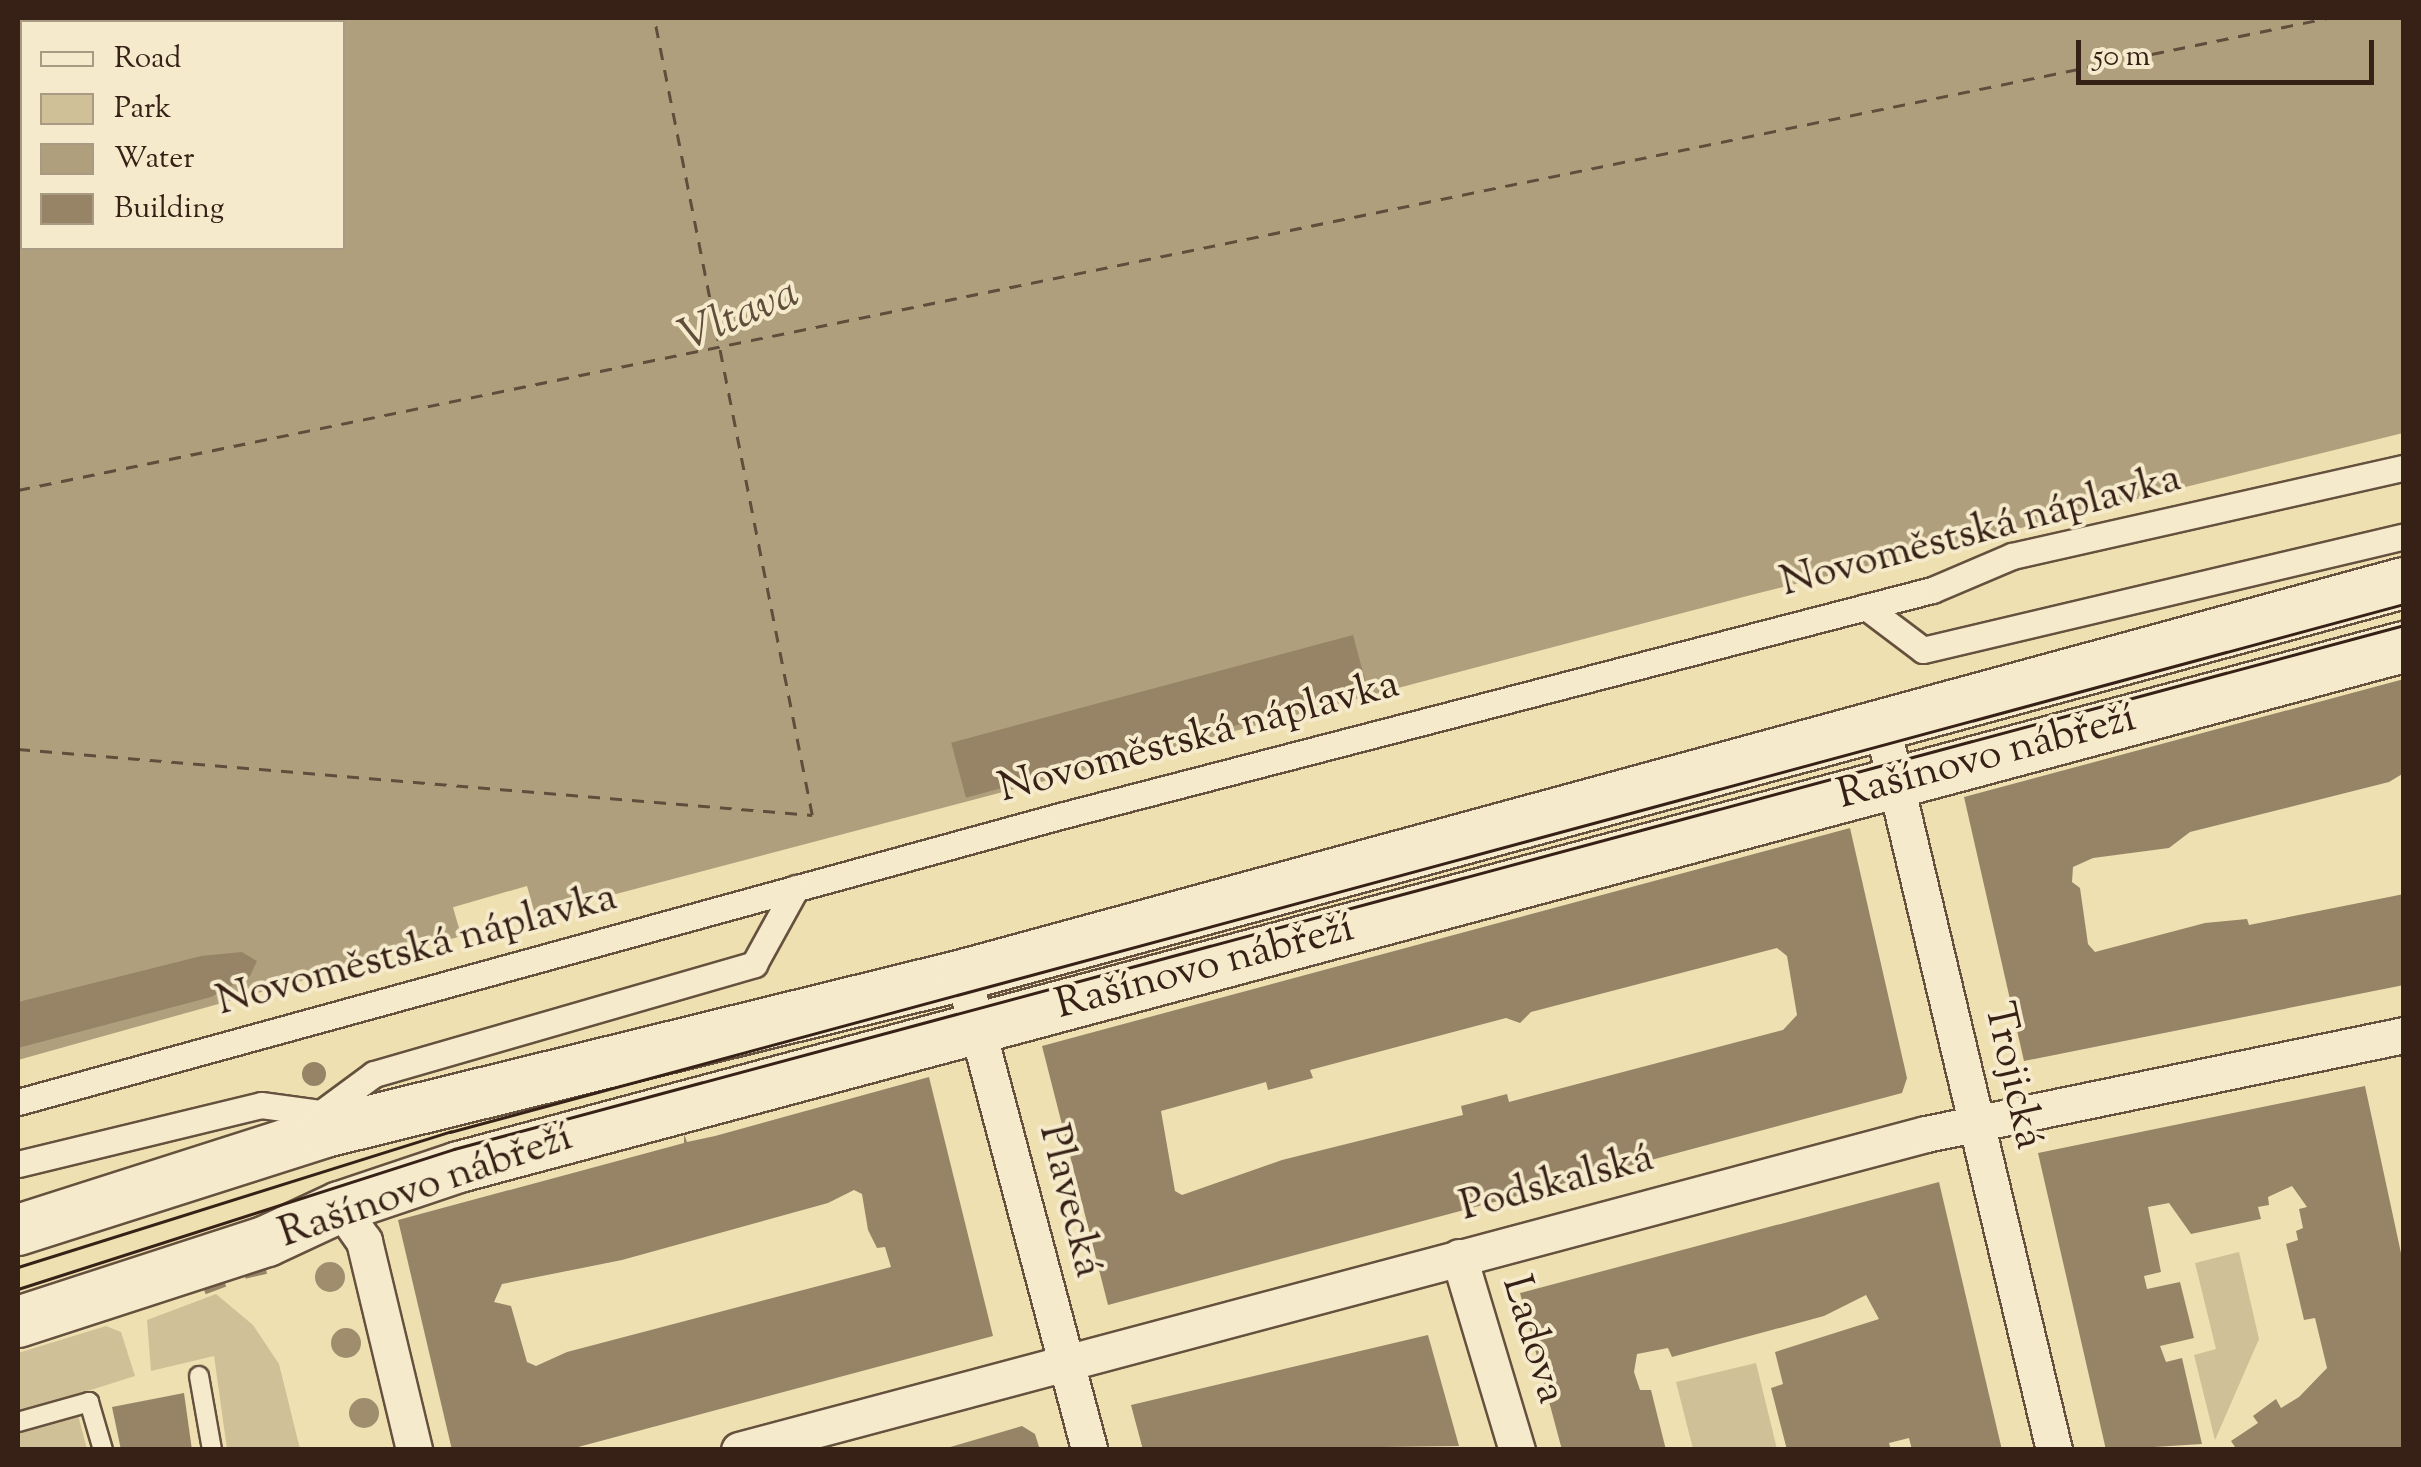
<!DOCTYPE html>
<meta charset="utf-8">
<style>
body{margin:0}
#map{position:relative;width:2421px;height:1467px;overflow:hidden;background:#efe0b1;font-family:"Sorts Mill Goudy",serif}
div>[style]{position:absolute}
.green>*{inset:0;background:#d0c097}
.water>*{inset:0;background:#b09f7d}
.pier>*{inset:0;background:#efe0b1;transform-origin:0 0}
.ferry>*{height:2.5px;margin-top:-1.25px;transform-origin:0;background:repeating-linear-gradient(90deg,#614d3b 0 12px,transparent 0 22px)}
.building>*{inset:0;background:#978467;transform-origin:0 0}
.round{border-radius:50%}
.roads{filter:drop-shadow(2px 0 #65513e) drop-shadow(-2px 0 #65513e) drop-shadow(0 2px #65513e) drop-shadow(0 -2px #65513e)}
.service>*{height:18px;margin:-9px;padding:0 9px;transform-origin:9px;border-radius:9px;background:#f5ebcc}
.pedestrian>*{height:25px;margin:-12.5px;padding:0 12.5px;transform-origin:12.5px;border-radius:12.5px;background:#f5ebcc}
.minor>*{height:35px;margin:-17.5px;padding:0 17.5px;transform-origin:17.5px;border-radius:17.5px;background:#f5ebcc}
.secondary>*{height:50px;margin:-25px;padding:0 25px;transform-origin:25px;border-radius:25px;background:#f5ebcc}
.tram>*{height:2.5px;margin:-1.25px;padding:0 1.25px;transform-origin:1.25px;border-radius:1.25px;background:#372117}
.trees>*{width:30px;height:30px;margin:-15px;border-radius:50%;background:#9f8d6e}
span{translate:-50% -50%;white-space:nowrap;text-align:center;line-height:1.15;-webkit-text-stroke:8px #f5ebcc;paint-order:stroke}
.street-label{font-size:42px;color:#372117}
.water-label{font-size:45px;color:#614d3b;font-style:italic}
.frame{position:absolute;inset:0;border:20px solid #372117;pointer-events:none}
.legend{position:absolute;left:20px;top:20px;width:325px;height:230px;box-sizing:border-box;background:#f5ebcc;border:2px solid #a99a84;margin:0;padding:12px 18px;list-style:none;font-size:30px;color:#372117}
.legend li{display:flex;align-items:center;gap:20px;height:50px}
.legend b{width:50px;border:2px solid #a99a84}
.scale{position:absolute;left:2076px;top:40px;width:298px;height:45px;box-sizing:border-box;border:5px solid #372117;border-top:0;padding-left:12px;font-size:30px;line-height:35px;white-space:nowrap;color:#372117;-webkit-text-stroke:8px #f5ebcc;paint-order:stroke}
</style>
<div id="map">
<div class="green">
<i style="clip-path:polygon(2239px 1252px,2259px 1339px,2215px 1440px,2194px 1355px,2216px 1349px,2195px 1263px)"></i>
<i style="clip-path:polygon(216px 1294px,253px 1325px,279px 1364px,300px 1449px,227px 1449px,214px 1356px,151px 1371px,147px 1320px)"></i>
<i style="clip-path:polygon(106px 1326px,121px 1332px,135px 1376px,18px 1413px,18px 1353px)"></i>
<i style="clip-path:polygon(1756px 1363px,1777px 1449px,1693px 1449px,1676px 1382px)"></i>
<i style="clip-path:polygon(78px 1415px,87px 1449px,18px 1450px,18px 1430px)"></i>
</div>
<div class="water">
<i style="clip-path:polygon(evenodd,18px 18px,2403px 18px,2403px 433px,1751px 595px,540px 914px,18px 1060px,18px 18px,22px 22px,342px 22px,342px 248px,22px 248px,22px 22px)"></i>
</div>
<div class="pier">
<i style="left:527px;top:886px;width:29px;height:77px;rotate:74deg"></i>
</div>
<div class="ferry">
<i style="left:18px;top:490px;width:2358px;rotate:-11.55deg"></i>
<i style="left:18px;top:749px;width:797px;rotate:4.75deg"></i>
<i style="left:812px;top:815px;width:813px;rotate:-101.21deg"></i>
</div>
<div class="building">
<i style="left:1353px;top:635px;width:57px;height:416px;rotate:75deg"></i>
<i style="clip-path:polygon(2404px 679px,2404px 773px,2389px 782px,2190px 832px,2169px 848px,2093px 858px,2073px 867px,2072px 882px,2080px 888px,2088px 944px,2095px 952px,2205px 923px,2247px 919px,2249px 925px,2404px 894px,2404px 985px,2024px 1061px,1964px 797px)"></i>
<i style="clip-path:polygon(evenodd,1850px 828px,1907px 1078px,1902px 1093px,1108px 1305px,1042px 1046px,1850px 828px,1777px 948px,1787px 956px,1797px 1015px,1783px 1030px,1509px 1102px,1507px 1094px,1461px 1106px,1463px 1115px,1282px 1160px,1182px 1195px,1175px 1191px,1161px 1111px,1266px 1082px,1268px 1090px,1313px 1078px,1310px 1070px,1506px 1018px,1520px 1023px,1531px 1012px,1777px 948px)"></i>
<i style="clip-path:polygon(242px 952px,257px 961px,250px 976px,211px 997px,18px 1048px,18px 1002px,201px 956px)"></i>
<i class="round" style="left:302px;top:1062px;width:24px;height:24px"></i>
<i style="clip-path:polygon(evenodd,929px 1077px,993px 1336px,567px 1450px,452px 1450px,398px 1220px,684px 1143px,684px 1134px,687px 1142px,715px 1136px,929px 1077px,854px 1190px,862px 1194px,868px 1230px,877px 1248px,885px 1247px,891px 1267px,567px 1352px,536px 1366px,527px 1362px,511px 1306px,494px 1302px,502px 1284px,622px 1260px,828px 1203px,854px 1190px)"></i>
<i style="clip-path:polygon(2365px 1086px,2404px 1267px,2404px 1448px,2237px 1450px,2231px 1441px,2258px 1423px,2253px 1416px,2276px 1399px,2281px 1408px,2299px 1397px,2327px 1368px,2315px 1318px,2304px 1320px,2286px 1244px,2298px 1240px,2296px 1231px,2303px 1228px,2299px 1209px,2307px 1207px,2292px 1186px,2268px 1197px,2269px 1205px,2258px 1207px,2261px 1219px,2191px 1234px,2169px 1203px,2148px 1207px,2161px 1272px,2144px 1276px,2147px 1289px,2180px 1282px,2194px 1338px,2160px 1346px,2166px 1362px,2182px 1358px,2202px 1444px,2106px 1450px,2038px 1153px)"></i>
<i style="clip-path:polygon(1939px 1182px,2002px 1450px,1912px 1450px,1909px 1438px,1889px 1443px,1891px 1450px,1787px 1450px,1771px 1388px,1783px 1384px,1775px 1352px,1879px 1319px,1866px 1295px,1824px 1316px,1672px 1357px,1668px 1348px,1637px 1354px,1634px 1372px,1640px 1390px,1651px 1390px,1666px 1450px,1562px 1450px,1520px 1293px)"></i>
<i style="left:265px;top:1265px;width:9px;height:22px;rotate:77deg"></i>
<i style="left:223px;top:1278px;width:9px;height:22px;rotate:69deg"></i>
<i style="clip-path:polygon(1428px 1335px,1459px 1446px,1143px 1450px,1131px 1405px)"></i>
<i style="clip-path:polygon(184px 1393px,192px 1450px,121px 1450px,112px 1407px)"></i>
<i style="clip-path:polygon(1022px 1426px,1035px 1434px,1040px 1450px,940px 1450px)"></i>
</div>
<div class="roads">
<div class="service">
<i style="left:199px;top:1376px;width:75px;rotate:80deg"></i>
<i style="left:18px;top:1422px;width:74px;rotate:-15.7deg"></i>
<i style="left:89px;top:1402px;width:50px;rotate:73.7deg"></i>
</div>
<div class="pedestrian">
<i style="left:1866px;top:607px;width:71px;rotate:37deg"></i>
<i style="left:1923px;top:650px;width:494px;rotate:-13.3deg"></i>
<i style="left:18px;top:1102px;width:1081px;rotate:-15.35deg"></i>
<i style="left:1060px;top:816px;width:901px;rotate:-14.53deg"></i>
<i style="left:1932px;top:590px;width:87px;rotate:-23deg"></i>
<i style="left:2012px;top:556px;width:402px;rotate:-12.7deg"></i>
<i style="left:18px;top:1164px;width:250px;rotate:-13.6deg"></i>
<i style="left:261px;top:1105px;width:61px;rotate:7.6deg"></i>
<i style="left:321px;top:1113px;width:66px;rotate:-36.3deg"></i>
<i style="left:374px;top:1074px;width:396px;rotate:-16.1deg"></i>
<i style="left:754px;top:964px;width:87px;rotate:-61.1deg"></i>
</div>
<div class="minor">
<i style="left:1881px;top:722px;width:748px;rotate:76.63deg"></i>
<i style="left:963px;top:975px;width:491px;rotate:75.1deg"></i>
<i style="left:340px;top:1207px;width:42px;rotate:54.8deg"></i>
<i style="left:364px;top:1241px;width:215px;rotate:76.5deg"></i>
<i style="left:1459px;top:1257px;width:202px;rotate:73.3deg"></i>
<i style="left:739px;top:1450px;width:1228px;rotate:-14.91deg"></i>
<i style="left:1926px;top:1134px;width:488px;rotate:-11.7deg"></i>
</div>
<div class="secondary">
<i style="left:18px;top:1230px;width:322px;rotate:-17.7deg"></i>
<i style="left:325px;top:1132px;width:657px;rotate:-13.82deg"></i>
<i style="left:963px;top:975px;width:1493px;rotate:-15.22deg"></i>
<i style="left:18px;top:1322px;width:262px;rotate:-18deg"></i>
<i style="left:267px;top:1241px;width:81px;rotate:-25deg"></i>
<i style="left:340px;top:1207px;width:126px;rotate:-18.6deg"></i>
<i style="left:459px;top:1167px;width:2013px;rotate:-14.97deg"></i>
</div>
</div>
<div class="tram">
<i style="left:18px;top:1267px;width:453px;rotate:-17.4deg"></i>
<i style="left:450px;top:1132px;width:2024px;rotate:-15.12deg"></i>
<i style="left:18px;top:1289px;width:458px;rotate:-17.8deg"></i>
<i style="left:454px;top:1149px;width:2019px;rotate:-15.04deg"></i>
</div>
<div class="trees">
<i style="left:330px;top:1277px"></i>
<i style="left:346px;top:1343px"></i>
<i style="left:364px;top:1413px"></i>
</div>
<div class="street-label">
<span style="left:1981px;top:532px;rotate:-15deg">Novoměstská náplavka</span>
<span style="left:1199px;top:738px;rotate:-15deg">Novoměstská náplavka</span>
<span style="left:1987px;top:758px;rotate:-15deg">Rašínovo nábřeží</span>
<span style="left:417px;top:951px;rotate:-15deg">Novoměstská náplavka</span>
<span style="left:1205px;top:968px;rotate:-15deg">Rašínovo nábřeží</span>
<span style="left:2012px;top:1076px;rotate:77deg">Trojická</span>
<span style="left:1557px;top:1184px;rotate:-15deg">Podskalská</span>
<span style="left:426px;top:1187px;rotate:-19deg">Rašínovo nábřeží</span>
<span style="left:1069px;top:1201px;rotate:76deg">Plavecká</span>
<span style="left:1532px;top:1340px;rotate:73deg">Ladova</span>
</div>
<div class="water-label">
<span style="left:740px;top:317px;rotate:-23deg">Vltava</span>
</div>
<div class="frame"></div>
<ul class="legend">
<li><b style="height:12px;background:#f5ebcc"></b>Road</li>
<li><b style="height:28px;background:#d0c097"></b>Park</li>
<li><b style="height:28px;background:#b09f7d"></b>Water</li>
<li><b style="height:28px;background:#978467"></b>Building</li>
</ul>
<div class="scale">50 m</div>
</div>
